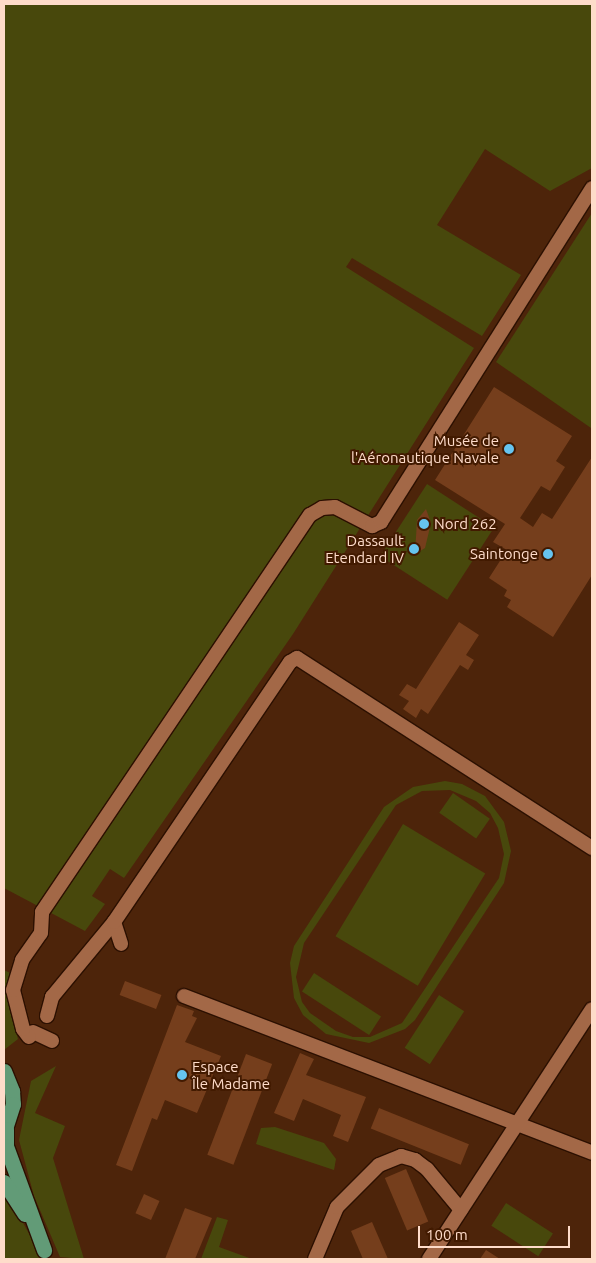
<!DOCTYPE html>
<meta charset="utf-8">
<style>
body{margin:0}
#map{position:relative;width:596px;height:1263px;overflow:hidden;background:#4d240a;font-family:Ubuntu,sans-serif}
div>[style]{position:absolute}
.green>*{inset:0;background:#48480c;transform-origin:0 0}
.building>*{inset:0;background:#753e1c;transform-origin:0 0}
.roads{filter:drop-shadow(1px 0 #2c1001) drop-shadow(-1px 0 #2c1001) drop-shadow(0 1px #2c1001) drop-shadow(0 -1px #2c1001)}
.minor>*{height:14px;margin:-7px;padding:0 7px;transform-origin:7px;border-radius:7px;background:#a36847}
.major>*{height:15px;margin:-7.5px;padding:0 7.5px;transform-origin:7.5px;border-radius:7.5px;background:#629b77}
.dots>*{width:14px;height:14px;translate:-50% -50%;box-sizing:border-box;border:2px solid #421a00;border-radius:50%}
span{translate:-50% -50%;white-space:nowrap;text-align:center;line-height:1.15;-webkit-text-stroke:4px #421a00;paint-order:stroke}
.poi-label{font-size:15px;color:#fedcca}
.right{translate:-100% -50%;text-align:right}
.left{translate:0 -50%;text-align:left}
.frame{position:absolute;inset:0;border:5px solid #fedcca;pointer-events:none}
.scale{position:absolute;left:418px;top:1226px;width:152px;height:22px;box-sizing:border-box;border:2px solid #fedcca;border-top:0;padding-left:6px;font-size:15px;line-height:18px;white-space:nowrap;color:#fedcca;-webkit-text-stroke:4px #421a00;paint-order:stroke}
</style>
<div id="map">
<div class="green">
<i style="clip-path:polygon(4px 4px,592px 4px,592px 168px,550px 191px,485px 149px,437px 225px,521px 275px,482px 336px,352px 258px,346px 267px,474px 348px,293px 634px,124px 878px,110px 869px,92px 896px,105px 904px,85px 931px,4px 888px)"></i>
<i style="clip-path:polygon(592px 213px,592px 427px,591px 428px,496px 362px)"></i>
<i style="left:427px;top:484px;width:80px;height:86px;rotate:33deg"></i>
<i style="clip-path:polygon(evenodd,445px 781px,462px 784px,485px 796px,504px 822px,511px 851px,504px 883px,415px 1020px,405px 1029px,369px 1043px,326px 1034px,303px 1015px,294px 998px,290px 963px,294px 946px,384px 807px,413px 787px,445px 781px,450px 790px,476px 801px,490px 813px,498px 828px,504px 854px,499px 878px,402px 1023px,370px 1037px,353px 1037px,336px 1031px,310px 1013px,302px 1002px,296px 977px,304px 943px,396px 805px,422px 791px,450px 790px)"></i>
<i style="left:453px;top:793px;width:45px;height:24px;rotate:35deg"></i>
<i style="left:403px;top:824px;width:96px;height:131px;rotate:31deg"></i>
<i style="clip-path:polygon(4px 970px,10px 973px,6px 995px,18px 1039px,4px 1050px)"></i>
<i style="left:314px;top:973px;width:80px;height:22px;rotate:33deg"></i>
<i style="left:439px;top:995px;width:30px;height:63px;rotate:33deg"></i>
<i style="clip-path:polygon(56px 1066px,35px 1113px,65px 1126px,53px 1158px,84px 1259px,60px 1257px,34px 1196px,19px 1140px,31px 1081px)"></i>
<i style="clip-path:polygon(275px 1127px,324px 1143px,336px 1159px,334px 1170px,256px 1144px,261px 1128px)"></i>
<i style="clip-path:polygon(4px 1192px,12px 1203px,43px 1259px,4px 1259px)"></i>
<i style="left:506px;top:1203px;width:56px;height:27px;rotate:33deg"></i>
<i style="clip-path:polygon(217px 1217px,228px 1220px,219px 1247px,252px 1259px,201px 1259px)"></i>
</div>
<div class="building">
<i style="clip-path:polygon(494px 387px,572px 436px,556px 461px,565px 467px,550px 491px,541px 486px,520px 518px,533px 527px,542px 513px,552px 519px,592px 457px,592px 575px,553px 637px,507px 607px,511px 600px,504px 596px,507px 590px,489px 578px,507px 550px,493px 542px,505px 524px,435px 480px)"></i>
<i style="clip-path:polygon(426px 509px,431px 523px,425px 548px,415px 554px,417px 520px)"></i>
<i style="clip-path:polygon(459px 622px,479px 635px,466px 655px,474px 660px,468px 670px,460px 665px,428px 714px,421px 709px,416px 718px,403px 709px,409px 701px,399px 695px,407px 684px,416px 689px)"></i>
<i style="left:125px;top:981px;width:39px;height:15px;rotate:21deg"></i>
<i style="clip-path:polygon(177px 1005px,194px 1011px,192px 1016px,197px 1018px,185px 1042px,221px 1056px,197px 1113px,165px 1100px,157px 1120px,152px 1118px,132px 1171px,116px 1165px)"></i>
<i style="clip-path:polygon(300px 1053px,314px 1059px,306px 1075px,366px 1097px,348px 1142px,333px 1136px,341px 1115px,303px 1099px,294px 1121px,274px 1113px)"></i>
<i style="left:246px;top:1054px;width:28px;height:108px;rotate:21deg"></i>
<i style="left:379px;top:1108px;width:97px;height:22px;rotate:22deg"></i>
<i style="left:406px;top:1169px;width:57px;height:23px;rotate:67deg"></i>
<i style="left:144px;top:1194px;width:17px;height:21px;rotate:24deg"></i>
<i style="clip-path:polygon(185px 1208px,212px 1218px,195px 1259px,165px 1259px)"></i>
<i style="clip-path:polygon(372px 1222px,388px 1259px,363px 1259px,351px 1231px)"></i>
<i style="clip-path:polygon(486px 1250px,500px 1259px,480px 1259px)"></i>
</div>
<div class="roads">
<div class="minor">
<i style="left:114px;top:922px;width:23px;rotate:72deg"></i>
<i style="left:184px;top:996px;width:437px;rotate:21deg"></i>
<i style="left:47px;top:1016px;width:20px;rotate:-75deg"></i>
<i style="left:52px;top:997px;width:97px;rotate:-50.4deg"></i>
<i style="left:114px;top:922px;width:314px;rotate:-55.9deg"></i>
<i style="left:290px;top:662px;width:8px;rotate:-30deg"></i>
<i style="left:297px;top:658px;width:351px;rotate:32.8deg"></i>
<i style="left:33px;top:1032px;width:21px;rotate:25deg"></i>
<i style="left:29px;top:1037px;width:10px;rotate:-127deg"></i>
<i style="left:23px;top:1029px;width:40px;rotate:-104.4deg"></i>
<i style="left:13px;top:990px;width:31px;rotate:-73deg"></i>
<i style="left:22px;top:960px;width:33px;rotate:-55deg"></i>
<i style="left:41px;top:933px;width:21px;rotate:-87deg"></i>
<i style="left:42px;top:912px;width:479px;rotate:-56deg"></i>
<i style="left:310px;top:515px;width:14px;rotate:-30deg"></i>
<i style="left:322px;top:508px;width:13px;rotate:-4deg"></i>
<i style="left:335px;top:507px;width:42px;rotate:27.2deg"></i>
<i style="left:372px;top:526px;width:10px;rotate:-24deg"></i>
<i style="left:381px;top:522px;width:395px;rotate:-57.7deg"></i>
<i style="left:315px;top:1259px;width:56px;rotate:-67.1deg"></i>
<i style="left:337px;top:1207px;width:59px;rotate:-45deg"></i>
<i style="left:379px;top:1165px;width:24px;rotate:-22deg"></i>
<i style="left:401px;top:1156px;width:15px;rotate:16deg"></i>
<i style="left:415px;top:1160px;width:15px;rotate:37deg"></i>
<i style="left:427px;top:1169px;width:53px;rotate:50.3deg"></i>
<i style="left:429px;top:1259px;width:298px;rotate:-56.9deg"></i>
</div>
<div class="major">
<i style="left:4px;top:1071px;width:22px;rotate:68deg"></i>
<i style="left:12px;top:1091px;width:13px;rotate:86deg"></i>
<i style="left:13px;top:1104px;width:29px;rotate:108deg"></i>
<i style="left:6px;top:1129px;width:17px;rotate:90deg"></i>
<i style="left:6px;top:1146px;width:111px;rotate:69.9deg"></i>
<i style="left:4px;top:1182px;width:38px;rotate:57deg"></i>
</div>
</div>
<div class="dots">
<i style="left:509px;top:449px;background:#66c4ef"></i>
<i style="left:424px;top:524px;background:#66c4ef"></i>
<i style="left:414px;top:549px;background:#66c4ef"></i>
<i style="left:548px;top:554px;background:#66c4ef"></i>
<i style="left:182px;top:1075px;background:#66c4ef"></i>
</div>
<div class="poi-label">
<span class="right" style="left:499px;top:449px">Musée de<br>l'Aéronautique Navale</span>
<span class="left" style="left:434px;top:524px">Nord 262</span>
<span class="right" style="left:404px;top:549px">Dassault<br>Etendard IV</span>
<span class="right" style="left:538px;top:554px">Saintonge</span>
<span class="left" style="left:192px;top:1075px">Espace<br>Île Madame</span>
</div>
<div class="frame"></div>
<div class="scale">100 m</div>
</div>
